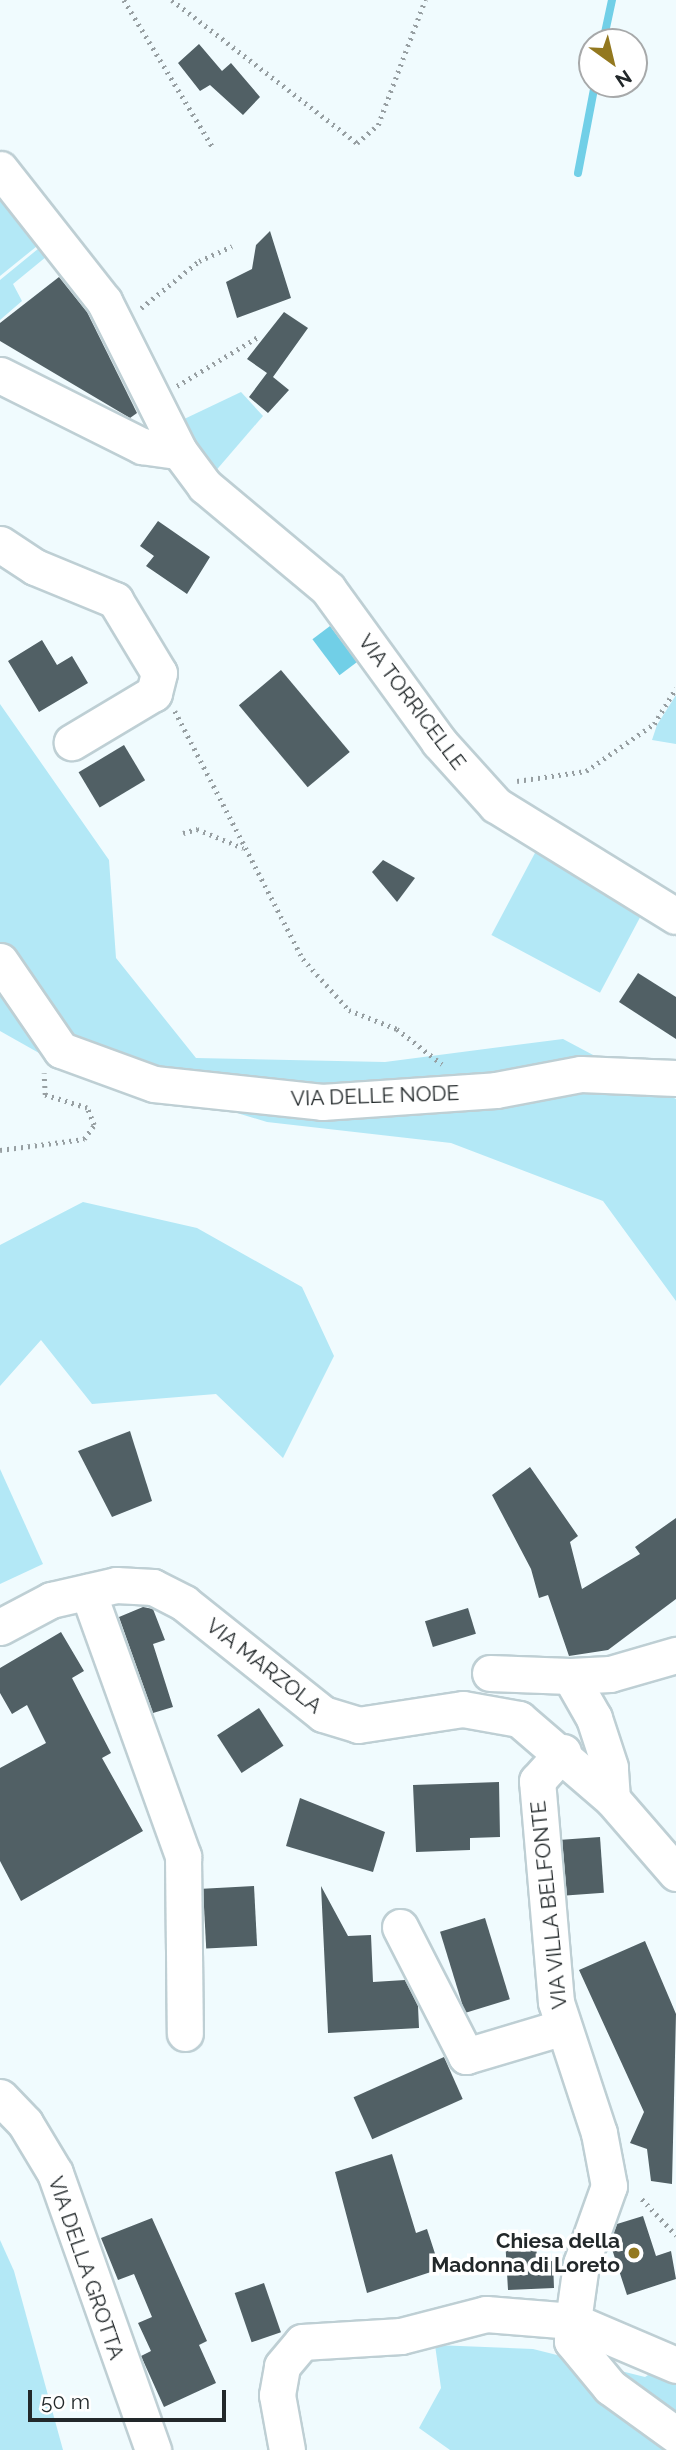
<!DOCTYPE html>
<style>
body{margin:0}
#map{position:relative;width:676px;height:2450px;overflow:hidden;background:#f0fbfe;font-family:Raleway,sans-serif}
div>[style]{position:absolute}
.green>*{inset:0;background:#b3e8f6;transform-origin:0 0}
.water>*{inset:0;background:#71cfe7;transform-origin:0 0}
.stream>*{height:8px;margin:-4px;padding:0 4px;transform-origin:4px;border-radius:4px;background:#71cfe7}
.building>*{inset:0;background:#516065;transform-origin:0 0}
.path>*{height:4.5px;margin-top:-2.25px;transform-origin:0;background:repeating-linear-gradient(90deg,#979fa2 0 2px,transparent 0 7px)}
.roads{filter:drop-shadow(2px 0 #becfd4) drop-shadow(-2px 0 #becfd4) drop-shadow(0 2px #becfd4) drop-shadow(0 -2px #becfd4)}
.minor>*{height:35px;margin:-17.5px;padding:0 17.5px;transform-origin:17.5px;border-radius:17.5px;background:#fff}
.dots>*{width:19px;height:19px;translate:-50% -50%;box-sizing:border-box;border:4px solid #fff;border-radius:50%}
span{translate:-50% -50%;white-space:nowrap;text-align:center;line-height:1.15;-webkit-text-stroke:7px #fff;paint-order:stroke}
.street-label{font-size:21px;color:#22282a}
.poi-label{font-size:21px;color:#22282a;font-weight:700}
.right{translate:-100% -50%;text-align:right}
.north{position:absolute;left:578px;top:28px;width:70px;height:70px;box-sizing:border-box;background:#fff;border:2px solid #a7a9aa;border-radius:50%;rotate:146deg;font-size:19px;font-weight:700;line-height:28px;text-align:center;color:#22282a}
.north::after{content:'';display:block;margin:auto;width:24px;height:32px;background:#93781f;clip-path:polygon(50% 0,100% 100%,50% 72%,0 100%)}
.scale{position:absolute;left:28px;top:2390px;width:198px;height:32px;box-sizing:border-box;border:4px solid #22282a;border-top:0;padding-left:9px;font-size:21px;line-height:24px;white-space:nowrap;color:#22282a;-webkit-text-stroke:5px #fff;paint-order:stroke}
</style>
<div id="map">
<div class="green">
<i style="clip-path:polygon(0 188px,42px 242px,0 276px)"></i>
<i style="clip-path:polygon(44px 244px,52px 252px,13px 284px,22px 301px,0 320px,0 280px)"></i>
<i style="clip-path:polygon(241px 392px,263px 416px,213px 474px,180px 421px)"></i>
<i style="clip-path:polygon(676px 695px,676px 744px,652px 740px,657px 725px)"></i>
<i style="clip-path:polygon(0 704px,109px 860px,116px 958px,196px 1058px,385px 1062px,563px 1039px,676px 1099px,676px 1301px,603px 1201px,451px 1143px,267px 1122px,39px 1053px,0 1031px)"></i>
<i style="left:536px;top:851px;width:123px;height:95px;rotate:28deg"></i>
<i style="clip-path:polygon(83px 1202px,197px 1228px,302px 1287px,334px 1356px,283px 1458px,216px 1394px,92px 1404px,41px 1340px,0 1386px,0 1245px)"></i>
<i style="clip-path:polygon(0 1469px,43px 1564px,0 1584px)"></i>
<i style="clip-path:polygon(0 2240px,14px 2271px,63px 2450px,0 2450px)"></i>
<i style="clip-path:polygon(435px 2345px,533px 2349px,645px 2377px,676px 2357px,676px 2450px,450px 2450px,419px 2428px,441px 2388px)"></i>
</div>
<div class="water">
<i style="left:330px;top:626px;width:45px;height:22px;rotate:53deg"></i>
</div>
<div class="stream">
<i style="left:603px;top:42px;width:43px;rotate:-77.9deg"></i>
<i style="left:578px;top:173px;width:91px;rotate:-79.2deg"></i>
</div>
<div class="building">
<i style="clip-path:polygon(199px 44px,222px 71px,231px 63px,260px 97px,243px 115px,210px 85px,200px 91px,178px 63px)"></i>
<i style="clip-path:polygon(270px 231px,291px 298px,237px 318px,226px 282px,252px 269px,256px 245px)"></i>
<i style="clip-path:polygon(59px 277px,87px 312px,137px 413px,130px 418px,0 341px,0 323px)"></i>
<i style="clip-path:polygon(284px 312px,308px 328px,273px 377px,289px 390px,268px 413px,249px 397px,267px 373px,247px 359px)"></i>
<i style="clip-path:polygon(158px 521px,210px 557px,187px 594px,146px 566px,154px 556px,140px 546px)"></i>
<i style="clip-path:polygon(42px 640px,57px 665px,72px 656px,88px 683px,39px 712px,8px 661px)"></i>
<i style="left:281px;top:670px;width:107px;height:55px;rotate:50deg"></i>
<i style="left:124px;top:745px;width:41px;height:53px;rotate:59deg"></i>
<i style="clip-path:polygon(383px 860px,415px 878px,397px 902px,372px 872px)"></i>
<i style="clip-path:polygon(638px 973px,676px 997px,676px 1039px,619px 1002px)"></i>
<i style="clip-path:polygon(130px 1431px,152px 1501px,112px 1517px,78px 1451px)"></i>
<i style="clip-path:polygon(530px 1467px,578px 1536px,570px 1542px,582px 1589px,640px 1554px,635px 1547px,676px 1518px,676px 1599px,608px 1650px,569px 1656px,548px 1595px,539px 1598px,531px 1569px,492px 1495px)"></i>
<i style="clip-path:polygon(143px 1607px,153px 1609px,165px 1640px,153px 1644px,173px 1707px,153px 1713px,119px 1617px)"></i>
<i style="left:468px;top:1608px;width:27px;height:45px;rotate:73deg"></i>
<i style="clip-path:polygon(61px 1632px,84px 1671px,72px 1678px,111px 1753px,102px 1758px,143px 1831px,21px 1901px,0 1861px,0 1768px,46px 1743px,27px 1705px,12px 1714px,0 1693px,0 1668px)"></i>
<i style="left:259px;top:1708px;width:45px;height:50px;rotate:57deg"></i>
<i style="clip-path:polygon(499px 1782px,500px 1837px,470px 1838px,470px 1850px,416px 1852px,413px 1785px)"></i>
<i style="clip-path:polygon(300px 1798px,385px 1832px,373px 1872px,286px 1846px)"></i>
<i style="left:600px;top:1837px;width:56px;height:38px;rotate:86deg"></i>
<i style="left:254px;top:1886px;width:60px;height:51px;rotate:87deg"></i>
<i style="clip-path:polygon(321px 1886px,348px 1936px,371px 1935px,373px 1982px,405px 1980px,418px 2006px,419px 2028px,328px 2033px)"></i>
<i style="left:485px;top:1918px;width:85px;height:47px;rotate:73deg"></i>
<i style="clip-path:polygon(645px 1941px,676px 2014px,672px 2184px,651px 2181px,647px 2149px,630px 2143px,644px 2112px,579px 1970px)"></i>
<i style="left:444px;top:2057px;width:46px;height:99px;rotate:66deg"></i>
<i style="clip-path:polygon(392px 2154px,416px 2233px,427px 2229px,440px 2269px,367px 2293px,335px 2172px)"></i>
<i style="clip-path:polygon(643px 2216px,656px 2256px,671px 2251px,676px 2279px,627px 2295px,610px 2243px,617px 2224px)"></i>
<i style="clip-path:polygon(152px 2218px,207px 2341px,199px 2345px,216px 2383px,164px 2407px,141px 2356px,151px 2351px,138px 2323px,152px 2317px,134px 2274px,118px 2280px,101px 2238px)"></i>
<i style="clip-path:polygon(536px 2237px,537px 2262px,553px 2261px,554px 2288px,508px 2290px,505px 2238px)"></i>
<i style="left:264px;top:2283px;width:52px;height:31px;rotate:71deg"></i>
</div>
<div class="path">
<i style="left:124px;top:0;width:174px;rotate:58.9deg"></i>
<i style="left:172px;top:0;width:234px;rotate:37.7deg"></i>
<i style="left:357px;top:143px;width:28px;rotate:-41deg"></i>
<i style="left:378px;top:125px;width:134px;rotate:-69.4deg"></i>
<i style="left:141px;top:308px;width:75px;rotate:-39deg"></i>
<i style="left:199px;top:261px;width:36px;rotate:-24deg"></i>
<i style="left:177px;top:386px;width:95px;rotate:-31.2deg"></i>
<i style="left:175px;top:711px;width:279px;rotate:62.7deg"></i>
<i style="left:303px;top:959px;width:69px;rotate:48deg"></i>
<i style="left:349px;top:1010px;width:52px;rotate:21.6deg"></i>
<i style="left:397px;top:1029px;width:57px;rotate:37.9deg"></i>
<i style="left:517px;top:781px;width:70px;rotate:-8.2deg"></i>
<i style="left:586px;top:771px;width:83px;rotate:-34.7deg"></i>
<i style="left:654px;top:724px;width:42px;rotate:-58.6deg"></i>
<i style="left:183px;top:833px;width:15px;rotate:-16deg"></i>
<i style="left:197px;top:829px;width:50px;rotate:22.4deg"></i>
<i style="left:0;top:1150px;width:85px;rotate:-7.5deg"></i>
<i style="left:84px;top:1139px;width:17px;rotate:-54deg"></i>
<i style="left:94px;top:1125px;width:18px;rotate:-112deg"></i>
<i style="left:87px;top:1108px;width:44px;rotate:-162.8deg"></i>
<i style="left:45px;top:1095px;width:22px;rotate:-93deg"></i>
<i style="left:642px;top:2199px;width:50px;rotate:46.6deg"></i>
</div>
<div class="roads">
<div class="minor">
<i style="left:0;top:169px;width:168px;rotate:51.8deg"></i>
<i style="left:104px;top:301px;width:168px;rotate:63.4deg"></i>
<i style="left:179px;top:451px;width:44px;rotate:53.4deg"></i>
<i style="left:205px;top:486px;width:160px;rotate:39.9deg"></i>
<i style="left:328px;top:589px;width:189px;rotate:54deg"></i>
<i style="left:439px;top:742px;width:85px;rotate:47.9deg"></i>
<i style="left:496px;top:805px;width:211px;rotate:31.7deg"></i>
<i style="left:0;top:375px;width:159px;rotate:26.6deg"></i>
<i style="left:142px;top:446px;width:37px;rotate:8deg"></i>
<i style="left:0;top:544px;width:42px;rotate:33.3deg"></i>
<i style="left:35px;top:567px;width:87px;rotate:22.4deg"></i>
<i style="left:115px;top:600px;width:85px;rotate:58.9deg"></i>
<i style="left:159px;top:673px;width:21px;rotate:104deg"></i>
<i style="left:154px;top:693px;width:96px;rotate:149.1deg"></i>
<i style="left:0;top:961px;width:108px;rotate:55.6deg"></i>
<i style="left:61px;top:1050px;width:99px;rotate:20.1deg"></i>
<i style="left:154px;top:1084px;width:169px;rotate:6.1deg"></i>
<i style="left:322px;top:1102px;width:174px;rotate:-3.9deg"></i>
<i style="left:496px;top:1090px;width:86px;rotate:-10.7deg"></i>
<i style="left:581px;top:1074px;width:95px;rotate:2.4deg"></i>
<i style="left:88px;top:1592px;width:281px;rotate:70.2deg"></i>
<i style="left:183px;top:1856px;width:177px;rotate:89.4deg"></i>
<i style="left:0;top:1627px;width:58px;rotate:-27.9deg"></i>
<i style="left:51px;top:1600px;width:67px;rotate:-13deg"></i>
<i style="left:116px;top:1585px;width:37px;rotate:3deg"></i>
<i style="left:153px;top:1587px;width:35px;rotate:27deg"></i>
<i style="left:184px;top:1603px;width:178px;rotate:38.6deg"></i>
<i style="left:323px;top:1714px;width:37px;rotate:17deg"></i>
<i style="left:358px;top:1725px;width:106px;rotate:-8.7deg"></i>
<i style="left:463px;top:1709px;width:57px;rotate:10.1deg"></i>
<i style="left:519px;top:1719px;width:123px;rotate:40.7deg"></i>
<i style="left:612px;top:1799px;width:98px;rotate:49.1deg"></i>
<i style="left:490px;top:1673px;width:80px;rotate:2.1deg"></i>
<i style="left:612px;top:1799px;width:32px;rotate:-94deg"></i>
<i style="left:610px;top:1767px;width:52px;rotate:-108.1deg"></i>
<i style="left:594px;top:1718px;width:48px;rotate:-119.7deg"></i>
<i style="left:570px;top:1676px;width:40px;rotate:-2.9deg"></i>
<i style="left:610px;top:1674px;width:69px;rotate:-16.1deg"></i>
<i style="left:400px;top:1927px;width:145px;rotate:62.9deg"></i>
<i style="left:466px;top:2056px;width:101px;rotate:-16.6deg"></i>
<i style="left:0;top:2097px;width:36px;rotate:46deg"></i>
<i style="left:25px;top:2123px;width:58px;rotate:59deg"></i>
<i style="left:55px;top:2173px;width:294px;rotate:70.5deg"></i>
<i style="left:676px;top:2365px;width:112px;rotate:-156.9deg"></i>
<i style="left:573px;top:2321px;width:20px;rotate:93deg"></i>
<i style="left:572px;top:2341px;width:60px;rotate:50.4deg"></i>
<i style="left:610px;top:2387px;width:82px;rotate:36deg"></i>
<i style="left:287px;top:2450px;width:56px;rotate:-100.3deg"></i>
<i style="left:277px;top:2395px;width:29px;rotate:-80deg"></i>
<i style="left:282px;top:2366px;width:31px;rotate:-50deg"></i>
<i style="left:302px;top:2342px;width:99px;rotate:-3.5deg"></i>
<i style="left:401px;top:2336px;width:88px;rotate:-14.5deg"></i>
<i style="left:486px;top:2314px;width:87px;rotate:4.6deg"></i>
<i style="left:573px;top:2321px;width:58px;rotate:-82deg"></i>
<i style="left:581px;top:2264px;width:83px;rotate:-70.3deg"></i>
<i style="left:609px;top:2186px;width:54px;rotate:-100.7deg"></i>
<i style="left:599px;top:2133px;width:138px;rotate:-108.2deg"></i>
<i style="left:556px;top:2002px;width:222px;rotate:-94.9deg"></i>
<i style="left:537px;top:1781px;width:39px;rotate:-48deg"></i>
</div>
</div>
<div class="dots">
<i style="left:634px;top:2253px;background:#93781f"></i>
</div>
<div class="street-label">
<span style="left:412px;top:702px;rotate:53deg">VIA TORRICELLE</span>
<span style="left:375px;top:1096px;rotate:-2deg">VIA DELLE NODE</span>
<span style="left:264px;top:1666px;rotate:38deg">VIA MARZOLA</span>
<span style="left:549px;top:1905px;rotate:-96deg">VIA VILLA BELFONTE</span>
<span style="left:86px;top:2268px;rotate:71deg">VIA DELLA GROTTA</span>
</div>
<div class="poi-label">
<span class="right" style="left:620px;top:2253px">Chiesa della<br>Madonna di Loreto</span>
</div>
<div class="north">N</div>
<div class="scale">50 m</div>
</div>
